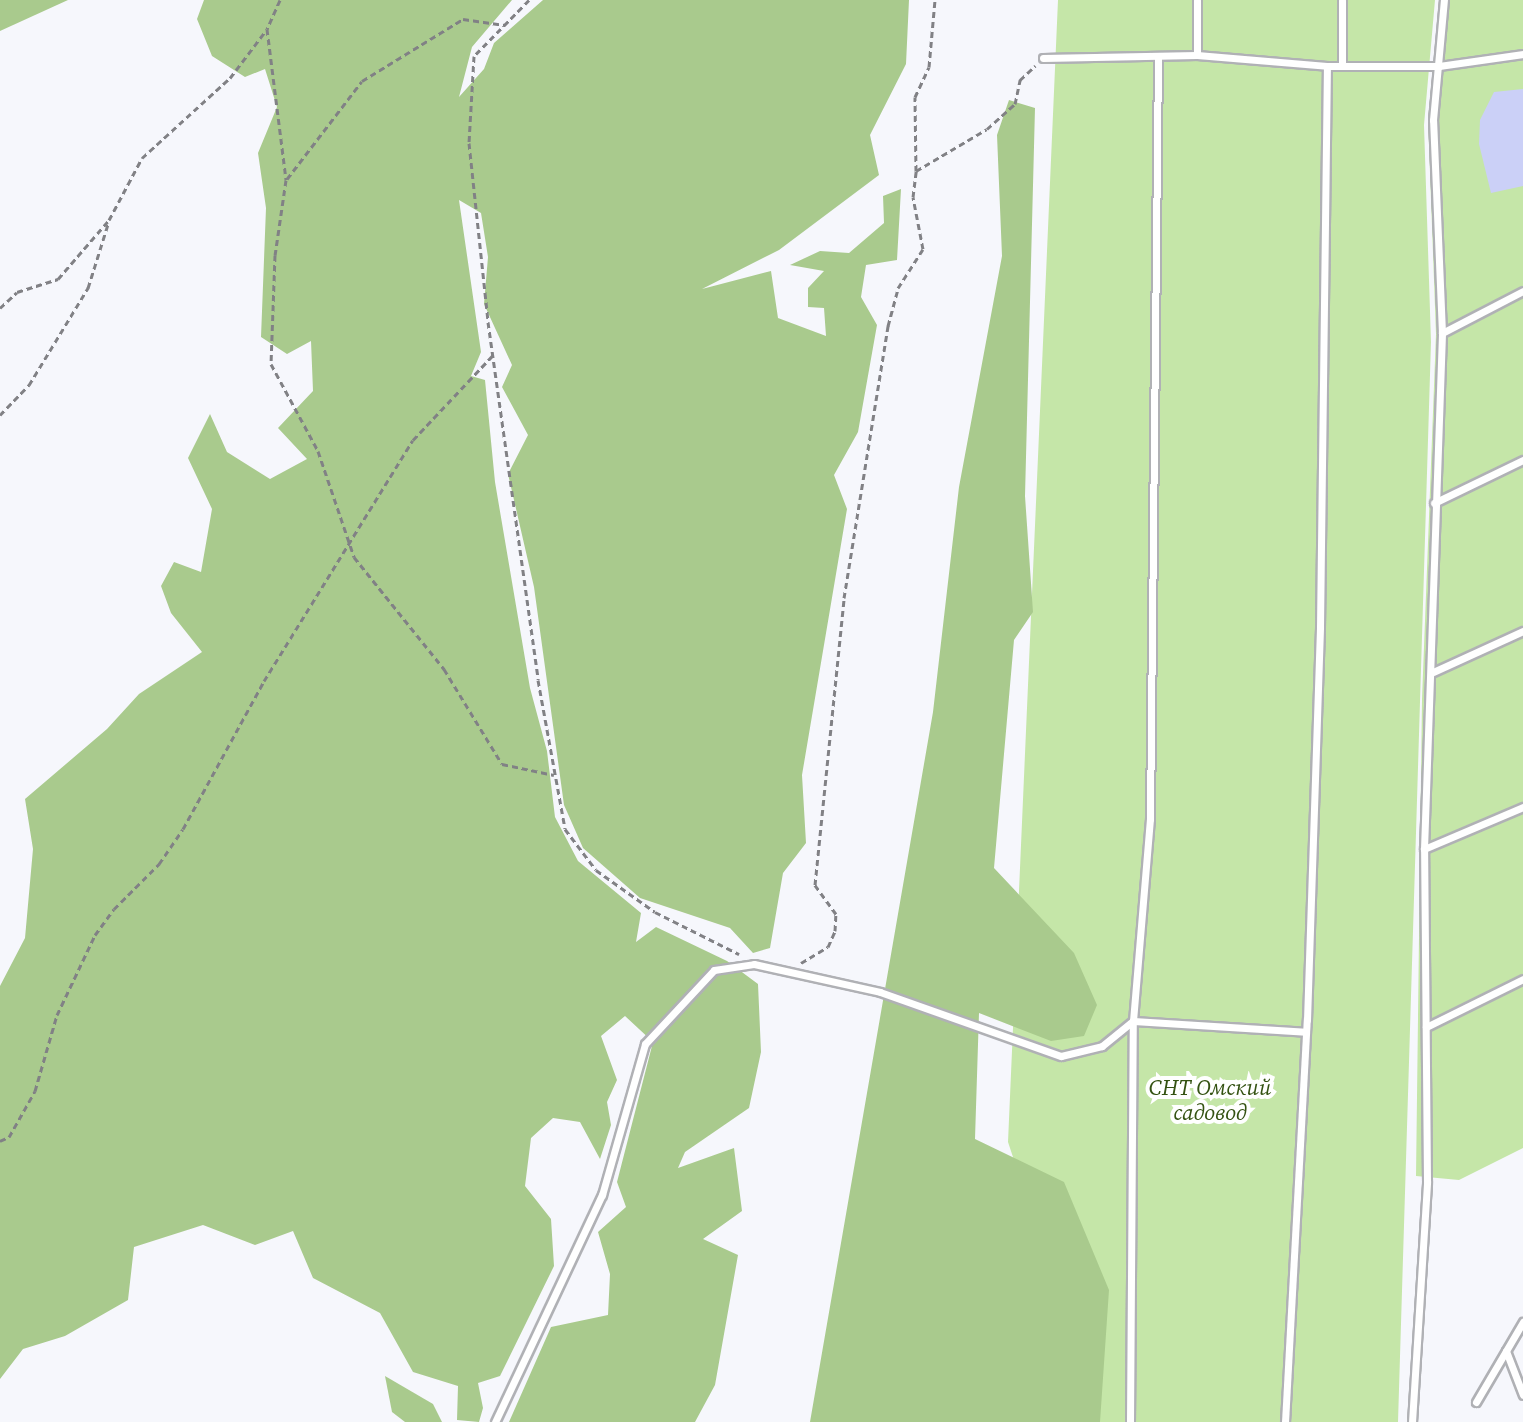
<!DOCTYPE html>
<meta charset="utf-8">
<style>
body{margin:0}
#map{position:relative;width:1523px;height:1422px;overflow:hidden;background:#f6f7fc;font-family:"Source Serif 4",serif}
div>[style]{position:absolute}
.green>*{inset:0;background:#c5e6a8}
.forest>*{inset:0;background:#a9ca8d}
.water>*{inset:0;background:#cbd0f7}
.path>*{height:3px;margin-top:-1.5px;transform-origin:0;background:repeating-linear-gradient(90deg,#818185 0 6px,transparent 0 10px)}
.roads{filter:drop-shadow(2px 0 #b0b1b5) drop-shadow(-2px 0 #b0b1b5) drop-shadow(0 2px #b0b1b5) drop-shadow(0 -2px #b0b1b5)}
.service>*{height:7px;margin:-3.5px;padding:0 3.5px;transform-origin:3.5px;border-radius:3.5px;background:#fff}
span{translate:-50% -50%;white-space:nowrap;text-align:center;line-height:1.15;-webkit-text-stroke:8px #fff;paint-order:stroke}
.park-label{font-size:22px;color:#345212;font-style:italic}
</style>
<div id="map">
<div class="green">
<i style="clip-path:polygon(1058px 0,1435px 0,1424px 125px,1431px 342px,1398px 1422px,1062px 1422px,1055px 1284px,1008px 1142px)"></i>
<i style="clip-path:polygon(1440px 0,1523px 0,1523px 1148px,1459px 1180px,1416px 1176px,1422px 699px,1436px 334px,1428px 119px)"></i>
</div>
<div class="forest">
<i style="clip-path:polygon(0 0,68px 0,0 31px)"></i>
<i style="clip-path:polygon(204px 0,512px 0,472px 47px,459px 97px,484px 69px,494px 43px,543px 0,909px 0,906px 64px,870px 135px,879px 175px,779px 250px,702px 289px,771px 271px,778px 318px,826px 336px,824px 308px,808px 307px,808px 288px,824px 271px,790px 265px,820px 251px,849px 253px,884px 223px,883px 196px,901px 189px,897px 260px,866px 265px,861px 297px,877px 325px,858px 432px,834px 475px,847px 509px,802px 775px,806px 843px,783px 873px,770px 948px,753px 953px,730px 928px,640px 898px,583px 848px,564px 805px,534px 587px,508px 474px,528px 435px,502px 387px,512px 365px,484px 304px,488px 257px,481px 213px,459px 200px,481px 352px,471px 376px,485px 380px,495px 482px,530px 688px,547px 751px,555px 817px,578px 861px,641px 913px,636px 942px,656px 927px,727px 961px,758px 984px,761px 1052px,749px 1108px,685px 1152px,678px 1168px,734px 1148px,742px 1211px,703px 1239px,738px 1255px,715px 1385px,695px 1422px,509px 1422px,551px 1327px,608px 1315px,610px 1274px,598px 1232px,626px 1207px,617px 1182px,653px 1042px,625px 1016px,601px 1036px,617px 1080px,607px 1102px,611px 1125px,600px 1159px,580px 1122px,553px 1118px,531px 1138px,525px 1186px,551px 1219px,554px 1266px,500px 1376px,478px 1383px,483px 1408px,479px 1422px,457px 1420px,458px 1386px,413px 1372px,380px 1313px,313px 1278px,293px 1231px,255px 1245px,203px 1225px,134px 1247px,128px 1300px,65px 1336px,23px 1349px,0 1379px,0 986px,25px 938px,33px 849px,25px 799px,107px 729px,139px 694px,202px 652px,171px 613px,161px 586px,174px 562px,201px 572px,212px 509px,188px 458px,210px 414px,227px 452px,270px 479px,307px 459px,278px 428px,313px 391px,311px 341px,287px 354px,261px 337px,266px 208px,258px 153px,277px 107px,265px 69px,245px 77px,212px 56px,197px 19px)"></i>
<i style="clip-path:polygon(1009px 100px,1035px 108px,1025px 496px,1033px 612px,1014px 640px,994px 868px,1074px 953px,1097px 1005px,1084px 1036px,1051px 1041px,979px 1013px,975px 1139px,1064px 1182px,1109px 1290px,1100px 1422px,810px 1422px,933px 712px,959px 487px,1002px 256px,997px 135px)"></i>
<i style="clip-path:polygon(385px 1376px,433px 1404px,442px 1422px,405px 1422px,392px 1412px)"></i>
</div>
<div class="water">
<i style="clip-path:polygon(1523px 89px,1523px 186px,1491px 193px,1479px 144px,1480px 120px,1494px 92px)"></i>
</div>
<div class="path">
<i style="left:280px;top:0;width:32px;rotate:114deg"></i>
<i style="left:267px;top:29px;width:152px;rotate:82.8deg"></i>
<i style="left:286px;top:180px;width:76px;rotate:98.3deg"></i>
<i style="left:275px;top:255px;width:109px;rotate:92.1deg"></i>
<i style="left:271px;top:364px;width:99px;rotate:61.6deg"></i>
<i style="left:318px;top:451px;width:112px;rotate:71.2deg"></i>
<i style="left:354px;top:557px;width:144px;rotate:51.2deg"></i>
<i style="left:444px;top:669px;width:111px;rotate:58.6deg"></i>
<i style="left:502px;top:764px;width:53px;rotate:11.9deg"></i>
<i style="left:529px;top:0;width:78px;rotate:134.5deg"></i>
<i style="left:474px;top:56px;width:87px;rotate:93.3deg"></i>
<i style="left:469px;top:143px;width:180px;rotate:83.9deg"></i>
<i style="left:488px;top:322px;width:361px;rotate:82deg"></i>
<i style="left:538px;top:680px;width:151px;rotate:79.7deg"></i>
<i style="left:565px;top:829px;width:51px;rotate:52.9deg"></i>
<i style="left:596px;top:870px;width:72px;rotate:35.4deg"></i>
<i style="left:655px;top:912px;width:94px;rotate:26.6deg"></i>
<i style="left:916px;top:171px;width:74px;rotate:-90.8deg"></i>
<i style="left:915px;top:97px;width:33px;rotate:-65deg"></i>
<i style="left:929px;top:67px;width:67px;rotate:-84.9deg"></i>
<i style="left:287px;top:179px;width:123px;rotate:-52.6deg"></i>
<i style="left:362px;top:81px;width:119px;rotate:-31.5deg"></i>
<i style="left:463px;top:19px;width:42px;rotate:8.1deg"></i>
<i style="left:0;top:308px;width:23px;rotate:-43deg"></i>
<i style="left:17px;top:292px;width:43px;rotate:-17.6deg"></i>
<i style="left:58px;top:279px;width:78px;rotate:-49.2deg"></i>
<i style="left:109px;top:220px;width:70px;rotate:-62deg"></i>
<i style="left:142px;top:158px;width:119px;rotate:-42.3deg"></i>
<i style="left:230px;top:78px;width:61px;rotate:-52.9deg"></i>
<i style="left:0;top:415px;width:42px;rotate:-46deg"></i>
<i style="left:29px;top:385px;width:114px;rotate:-58.7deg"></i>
<i style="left:88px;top:288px;width:67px;rotate:-72.6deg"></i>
<i style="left:801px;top:963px;width:31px;rotate:-31deg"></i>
<i style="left:828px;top:947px;width:17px;rotate:-66deg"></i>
<i style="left:835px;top:931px;width:17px;rotate:-87deg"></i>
<i style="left:836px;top:914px;width:36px;rotate:-126deg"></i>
<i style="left:815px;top:885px;width:288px;rotate:-84.2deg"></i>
<i style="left:844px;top:598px;width:276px;rotate:-80.8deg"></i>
<i style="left:888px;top:326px;width:39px;rotate:-75deg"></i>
<i style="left:898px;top:288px;width:46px;rotate:-57.3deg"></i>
<i style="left:923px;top:249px;width:53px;rotate:-100.9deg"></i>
<i style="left:913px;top:197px;width:26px;rotate:-83deg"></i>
<i style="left:916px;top:171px;width:82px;rotate:-30.6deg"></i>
<i style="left:987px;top:129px;width:38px;rotate:-42deg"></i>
<i style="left:1015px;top:104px;width:25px;rotate:-78deg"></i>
<i style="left:1020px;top:80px;width:21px;rotate:-43deg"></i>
<i style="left:0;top:1141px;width:10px;rotate:-24deg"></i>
<i style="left:9px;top:1137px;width:53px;rotate:-60.5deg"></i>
<i style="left:35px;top:1091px;width:79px;rotate:-73.9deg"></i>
<i style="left:57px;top:1015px;width:89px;rotate:-64.6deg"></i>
<i style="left:95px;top:935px;width:32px;rotate:-54deg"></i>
<i style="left:114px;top:909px;width:64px;rotate:-45deg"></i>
<i style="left:159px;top:864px;width:42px;rotate:-55.6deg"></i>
<i style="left:183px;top:829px;width:169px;rotate:-61.3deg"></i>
<i style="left:264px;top:681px;width:283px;rotate:-58.3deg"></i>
<i style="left:413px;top:440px;width:117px;rotate:-46.7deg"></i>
</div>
<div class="roads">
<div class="service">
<i style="left:1197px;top:0;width:55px;rotate:90deg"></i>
<i style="left:1342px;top:0;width:66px;rotate:90deg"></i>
<i style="left:1043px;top:58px;width:154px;rotate:-1.1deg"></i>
<i style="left:1197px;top:55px;width:130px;rotate:4.8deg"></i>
<i style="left:1327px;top:66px;width:112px"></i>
<i style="left:1439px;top:66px;width:85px;rotate:-8.1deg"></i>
<i style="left:1442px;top:333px;width:91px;rotate:-27.4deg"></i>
<i style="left:1434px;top:503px;width:99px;rotate:-25.8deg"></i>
<i style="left:1433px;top:672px;width:99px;rotate:-24.5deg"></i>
<i style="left:1424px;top:849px;width:108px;rotate:-23deg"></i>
<i style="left:1426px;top:1027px;width:108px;rotate:-26.3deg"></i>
<i style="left:1506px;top:1351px;width:47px;rotate:68.9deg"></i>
<i style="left:1476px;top:1402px;width:93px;rotate:-59.6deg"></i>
<i style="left:495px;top:1422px;width:251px;rotate:-64.8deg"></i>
<i style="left:602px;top:1195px;width:157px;rotate:-74.1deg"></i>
<i style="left:645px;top:1044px;width:101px;rotate:-47deg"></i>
<i style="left:714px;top:970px;width:40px;rotate:-8.5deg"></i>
<i style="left:754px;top:964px;width:129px;rotate:12.5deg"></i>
<i style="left:880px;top:992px;width:192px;rotate:19.5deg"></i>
<i style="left:1061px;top:1056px;width:42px;rotate:-13.7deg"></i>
<i style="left:1102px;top:1046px;width:40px;rotate:-39deg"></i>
<i style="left:1133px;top:1021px;width:203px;rotate:-85.2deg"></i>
<i style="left:1150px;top:819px;width:762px;rotate:-89.4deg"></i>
<i style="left:1130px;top:1422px;width:401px;rotate:-89.6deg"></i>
<i style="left:1133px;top:1021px;width:173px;rotate:3.6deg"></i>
<i style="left:1285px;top:1422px;width:403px;rotate:-86.9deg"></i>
<i style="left:1307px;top:1020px;width:393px;rotate:-88.1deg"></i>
<i style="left:1320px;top:627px;width:561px;rotate:-89.29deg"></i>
<i style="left:1412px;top:1422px;width:241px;rotate:-86.4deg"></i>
<i style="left:1427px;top:1181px;width:332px;rotate:-90.5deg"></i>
<i style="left:1424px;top:849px;width:516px;rotate:-88deg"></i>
<i style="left:1442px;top:333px;width:213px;rotate:-92.4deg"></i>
<i style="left:1433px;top:120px;width:121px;rotate:-84.8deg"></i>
</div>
</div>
<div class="park-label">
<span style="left:1210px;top:1100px">СНТ Омский<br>садовод</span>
</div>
</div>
